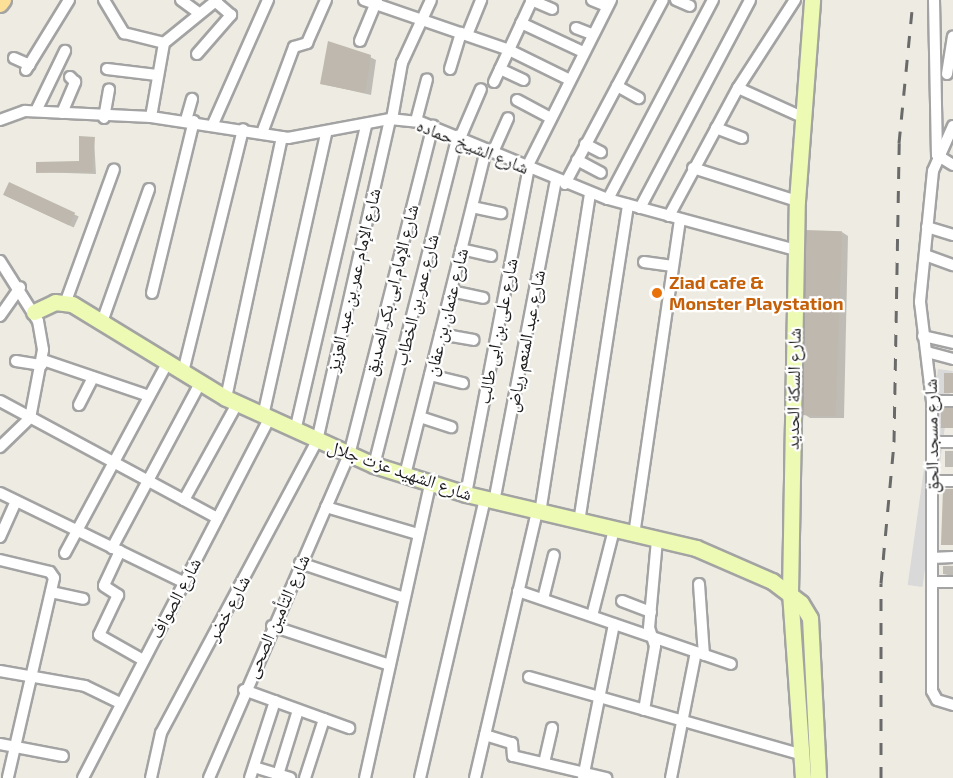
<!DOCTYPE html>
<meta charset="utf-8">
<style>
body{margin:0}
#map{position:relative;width:953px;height:778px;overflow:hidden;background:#eeece2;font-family:"Exo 2","Noto Naskh Arabic",sans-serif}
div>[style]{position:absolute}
.residential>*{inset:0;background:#dad9d9;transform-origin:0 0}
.shadow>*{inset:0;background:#0003;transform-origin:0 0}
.building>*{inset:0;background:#bfb8ae;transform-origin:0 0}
.roads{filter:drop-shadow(2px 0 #a3a3a3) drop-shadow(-2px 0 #a3a3a3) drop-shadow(0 2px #a3a3a3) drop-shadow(0 -2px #a3a3a3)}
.street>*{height:10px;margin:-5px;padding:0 5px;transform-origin:5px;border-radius:5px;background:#fff}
.secondary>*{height:15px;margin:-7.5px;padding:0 7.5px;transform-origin:7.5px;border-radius:7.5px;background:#edfab4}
.primary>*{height:16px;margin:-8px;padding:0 8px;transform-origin:8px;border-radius:8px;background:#fde098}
.rail>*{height:3px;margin-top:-1.5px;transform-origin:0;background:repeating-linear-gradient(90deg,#6a6a6a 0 12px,transparent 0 24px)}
.dots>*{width:16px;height:16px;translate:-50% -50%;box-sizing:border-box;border:3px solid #fff;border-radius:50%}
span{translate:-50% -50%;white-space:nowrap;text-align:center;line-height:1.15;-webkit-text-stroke:4.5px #fff;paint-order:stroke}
.street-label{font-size:18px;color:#1c1c1c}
.food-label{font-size:18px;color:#c56008;font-weight:700}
.left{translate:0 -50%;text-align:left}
</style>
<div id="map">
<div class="residential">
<i style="left:938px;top:369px;width:15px;height:218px;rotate:8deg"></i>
</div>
<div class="shadow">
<i style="clip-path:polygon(370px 57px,376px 60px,371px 95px,322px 84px)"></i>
<i style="clip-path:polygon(94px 138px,96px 174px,37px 172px,80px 162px)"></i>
<i style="left:9px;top:184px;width:77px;height:12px;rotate:25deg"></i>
<i style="clip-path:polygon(842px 232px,848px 236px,844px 418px,810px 418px,804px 414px)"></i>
<i style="left:945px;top:451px;width:8px;height:16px"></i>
<i style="clip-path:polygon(943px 566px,953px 566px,953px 576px,943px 574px)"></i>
</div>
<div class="building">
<i style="clip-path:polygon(328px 41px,371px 55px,365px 93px,320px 84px)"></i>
<i style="clip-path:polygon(79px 136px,95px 137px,92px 172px,36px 173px,36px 162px,79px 161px)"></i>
<i style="left:9px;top:182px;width:73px;height:14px;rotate:25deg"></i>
<i style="left:806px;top:230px;width:36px;height:185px;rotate:2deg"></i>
<i style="left:944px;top:373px;width:9px;height:20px"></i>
<i style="left:941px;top:408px;width:12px;height:20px"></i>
<i style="clip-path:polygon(943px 489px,953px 489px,953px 545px,941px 545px)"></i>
</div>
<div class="roads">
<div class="street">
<i style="left:104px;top:0;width:39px;rotate:59deg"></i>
<i style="left:124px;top:33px;width:41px;rotate:14deg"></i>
<i style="left:181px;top:0;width:22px;rotate:36deg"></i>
<i style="left:364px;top:0;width:153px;rotate:19deg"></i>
<i style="left:509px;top:50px;width:68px;rotate:26.2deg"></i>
<i style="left:531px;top:0;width:23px;rotate:23deg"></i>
<i style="left:592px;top:0;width:16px;rotate:22deg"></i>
<i style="left:676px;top:0;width:15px;rotate:23deg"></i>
<i style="left:934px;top:0;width:155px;rotate:88.9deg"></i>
<i style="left:521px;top:23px;width:68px;rotate:25.1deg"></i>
<i style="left:576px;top:28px;width:17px;rotate:21deg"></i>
<i style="left:467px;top:35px;width:38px;rotate:-68deg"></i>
<i style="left:360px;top:41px;width:44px;rotate:-67.5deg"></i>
<i style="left:197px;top:54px;width:52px;rotate:-48.9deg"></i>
<i style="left:231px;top:15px;width:21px;rotate:-139deg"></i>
<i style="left:14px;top:58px;width:17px;rotate:24deg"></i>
<i style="left:107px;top:69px;width:50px;rotate:6.8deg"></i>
<i style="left:450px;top:69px;width:38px;rotate:-73deg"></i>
<i style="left:500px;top:69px;width:26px;rotate:25deg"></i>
<i style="left:26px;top:70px;width:82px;rotate:-58.4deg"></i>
<i style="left:947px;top:74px;width:38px;rotate:-81deg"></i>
<i style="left:494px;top:82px;width:90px;rotate:-65.1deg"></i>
<i style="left:617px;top:86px;width:25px;rotate:29deg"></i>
<i style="left:738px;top:88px;width:68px;rotate:24.3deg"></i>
<i style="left:517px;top:100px;width:38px;rotate:28deg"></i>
<i style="left:36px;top:111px;width:67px;rotate:-64.2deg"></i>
<i style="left:62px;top:113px;width:34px;rotate:-67deg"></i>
<i style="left:75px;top:82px;width:7px;rotate:-135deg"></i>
<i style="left:151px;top:117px;width:75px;rotate:-80deg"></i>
<i style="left:164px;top:43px;width:68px;rotate:-39.1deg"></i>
<i style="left:104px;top:118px;width:29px;rotate:-80deg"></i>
<i style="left:392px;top:119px;width:57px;rotate:-79.9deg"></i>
<i style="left:402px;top:63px;width:69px;rotate:-65.3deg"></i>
<i style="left:0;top:120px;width:27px;rotate:-20deg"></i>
<i style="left:25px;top:111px;width:126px;rotate:2.7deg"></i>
<i style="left:151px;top:117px;width:139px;rotate:8.7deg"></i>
<i style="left:288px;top:138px;width:104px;rotate:-10.6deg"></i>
<i style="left:390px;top:119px;width:30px;rotate:6deg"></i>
<i style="left:420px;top:122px;width:203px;rotate:22.3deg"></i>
<i style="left:608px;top:199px;width:195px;rotate:15.2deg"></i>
<i style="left:186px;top:120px;width:22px;rotate:-74deg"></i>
<i style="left:416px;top:121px;width:43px;rotate:-75.3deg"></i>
<i style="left:213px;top:124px;width:136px;rotate:-66.1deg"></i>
<i style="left:953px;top:126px;width:49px;rotate:114deg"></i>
<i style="left:933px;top:171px;width:132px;rotate:95.7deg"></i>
<i style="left:920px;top:302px;width:100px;rotate:83.1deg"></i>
<i style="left:932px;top:401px;width:290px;rotate:90deg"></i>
<i style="left:932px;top:691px;width:10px;rotate:61deg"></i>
<i style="left:937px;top:700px;width:17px;rotate:17deg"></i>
<i style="left:716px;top:128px;width:28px;rotate:21deg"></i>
<i style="left:262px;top:133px;width:92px;rotate:-69.6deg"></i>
<i style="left:294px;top:47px;width:14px;rotate:-17deg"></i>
<i style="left:307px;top:43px;width:47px;rotate:-66.2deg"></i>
<i style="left:460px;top:138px;width:53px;rotate:-66.8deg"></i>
<i style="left:585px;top:144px;width:18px;rotate:27deg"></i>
<i style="left:493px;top:152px;width:37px;rotate:-66deg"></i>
<i style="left:937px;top:155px;width:19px;rotate:32deg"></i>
<i style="left:577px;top:160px;width:27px;rotate:28deg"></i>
<i style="left:527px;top:167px;width:187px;rotate:-63.3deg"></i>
<i style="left:693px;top:168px;width:109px;rotate:17.6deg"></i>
<i style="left:565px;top:184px;width:208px;rotate:-62deg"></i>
<i style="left:608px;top:199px;width:225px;rotate:-62.2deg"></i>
<i style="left:472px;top:207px;width:30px;rotate:12deg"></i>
<i style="left:640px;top:208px;width:235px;rotate:-62.1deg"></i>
<i style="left:669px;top:216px;width:145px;rotate:-61.7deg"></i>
<i style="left:738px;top:88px;width:105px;rotate:-57.1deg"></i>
<i style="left:927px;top:227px;width:27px;rotate:17deg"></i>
<i style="left:461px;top:249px;width:31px;rotate:13deg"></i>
<i style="left:925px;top:255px;width:30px;rotate:20deg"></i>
<i style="left:0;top:261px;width:71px;rotate:57.7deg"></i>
<i style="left:38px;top:321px;width:29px;rotate:80deg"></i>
<i style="left:43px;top:350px;width:69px;rotate:100.8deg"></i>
<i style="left:30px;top:418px;width:42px;rotate:136deg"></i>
<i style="left:644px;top:262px;width:29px;rotate:8deg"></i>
<i style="left:451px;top:291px;width:33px;rotate:12deg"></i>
<i style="left:152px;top:293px;width:177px;rotate:-76.3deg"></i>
<i style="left:66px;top:301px;width:140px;rotate:-70deg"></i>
<i style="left:0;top:316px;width:35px;rotate:-55deg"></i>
<i style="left:102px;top:322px;width:141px;rotate:-70.5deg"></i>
<i style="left:440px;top:334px;width:34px;rotate:10deg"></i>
<i style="left:923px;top:336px;width:31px;rotate:13deg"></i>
<i style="left:927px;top:352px;width:27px;rotate:15deg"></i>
<i style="left:43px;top:360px;width:112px;rotate:18.8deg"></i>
<i style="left:16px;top:361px;width:26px;rotate:9deg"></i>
<i style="left:183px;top:372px;width:250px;rotate:-76.1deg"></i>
<i style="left:430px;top:375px;width:34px;rotate:14deg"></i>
<i style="left:226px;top:398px;width:267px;rotate:-77.9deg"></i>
<i style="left:0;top:401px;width:247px;rotate:28.3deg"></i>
<i style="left:932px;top:401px;width:21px"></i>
<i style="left:79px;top:405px;width:31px;rotate:-63deg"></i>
<i style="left:263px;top:416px;width:289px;rotate:-77.4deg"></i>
<i style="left:420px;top:417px;width:33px;rotate:18deg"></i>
<i style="left:295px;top:431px;width:314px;rotate:-76.9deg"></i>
<i style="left:932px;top:442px;width:21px"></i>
<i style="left:374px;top:465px;width:340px;rotate:-75.7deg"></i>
<i style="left:405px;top:475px;width:336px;rotate:-76deg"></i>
<i style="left:932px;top:481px;width:21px"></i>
<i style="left:0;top:493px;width:203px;rotate:25.9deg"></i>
<i style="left:466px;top:494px;width:332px;rotate:-79.1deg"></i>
<i style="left:184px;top:500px;width:110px;rotate:-61.1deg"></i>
<i style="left:494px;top:502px;width:328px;rotate:-79.1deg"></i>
<i style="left:326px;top:507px;width:96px;rotate:16.4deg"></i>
<i style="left:540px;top:513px;width:324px;rotate:-81.1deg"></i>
<i style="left:579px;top:522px;width:321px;rotate:-81.2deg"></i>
<i style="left:634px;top:535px;width:319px;rotate:-81.7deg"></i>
<i style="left:0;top:537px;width:39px;rotate:-66deg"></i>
<i style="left:112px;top:548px;width:187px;rotate:-61.9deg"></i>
<i style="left:120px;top:551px;width:38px;rotate:115deg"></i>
<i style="left:104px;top:586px;width:17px;rotate:33deg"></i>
<i style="left:118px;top:595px;width:44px;rotate:115.4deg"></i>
<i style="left:99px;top:635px;width:51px;rotate:29.6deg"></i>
<i style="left:65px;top:553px;width:217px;rotate:-61.7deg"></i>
<i style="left:932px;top:558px;width:21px;rotate:-3deg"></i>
<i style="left:0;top:560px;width:51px;rotate:13.5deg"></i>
<i style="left:50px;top:572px;width:7px;rotate:56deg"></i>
<i style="left:54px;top:578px;width:205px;rotate:103deg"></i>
<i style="left:300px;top:563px;width:110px;rotate:18.6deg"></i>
<i style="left:932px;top:582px;width:21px"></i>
<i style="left:699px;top:584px;width:71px;rotate:86deg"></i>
<i style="left:518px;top:591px;width:225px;rotate:18.9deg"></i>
<i style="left:51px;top:592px;width:33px;rotate:12deg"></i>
<i style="left:543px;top:599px;width:45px;rotate:-76deg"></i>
<i style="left:622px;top:601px;width:31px;rotate:21deg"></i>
<i style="left:592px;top:616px;width:89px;rotate:-75.7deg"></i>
<i style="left:272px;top:626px;width:124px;rotate:18.3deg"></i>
<i style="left:0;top:671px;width:86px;rotate:10deg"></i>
<i style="left:85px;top:686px;width:39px;rotate:26deg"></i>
<i style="left:529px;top:677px;width:284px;rotate:15.9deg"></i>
<i style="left:244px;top:690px;width:112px;rotate:19.9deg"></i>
<i style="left:644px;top:710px;width:65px;rotate:-80.2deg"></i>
<i style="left:655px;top:646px;width:19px;rotate:-108deg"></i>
<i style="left:649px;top:628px;width:88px;rotate:-84.8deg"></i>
<i style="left:485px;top:735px;width:28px;rotate:17deg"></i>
<i style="left:512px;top:743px;width:13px;rotate:86deg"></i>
<i style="left:513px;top:756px;width:96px;rotate:13.3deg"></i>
<i style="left:0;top:744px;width:64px;rotate:10.8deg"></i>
<i style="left:544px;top:763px;width:36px;rotate:-77deg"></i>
<i style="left:254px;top:767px;width:38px;rotate:17deg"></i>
<i style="left:83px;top:778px;width:404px;rotate:-62.6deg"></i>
<i style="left:151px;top:778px;width:46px;rotate:-77.5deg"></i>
<i style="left:161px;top:733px;width:331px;rotate:-61.9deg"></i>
<i style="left:317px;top:441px;width:330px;rotate:-77.2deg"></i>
<i style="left:209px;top:778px;width:352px;rotate:-66.6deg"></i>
<i style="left:349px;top:455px;width:340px;rotate:-75.7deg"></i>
<i style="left:250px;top:778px;width:81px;rotate:-72deg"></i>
<i style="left:277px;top:778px;width:71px;rotate:-72.8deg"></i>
<i style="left:305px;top:778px;width:62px;rotate:-72.1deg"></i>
<i style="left:365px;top:778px;width:301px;rotate:-77.5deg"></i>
<i style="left:420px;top:778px;width:286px;rotate:-76.9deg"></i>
<i style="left:475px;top:778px;width:273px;rotate:-76.9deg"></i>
<i style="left:583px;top:778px;width:157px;rotate:-78.6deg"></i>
<i style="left:671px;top:778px;width:128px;rotate:-78.8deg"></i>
</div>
<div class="secondary">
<i style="left:34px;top:312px;width:23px;rotate:-25deg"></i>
<i style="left:55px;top:302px;width:17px;rotate:7deg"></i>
<i style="left:72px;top:304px;width:180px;rotate:31.4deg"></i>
<i style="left:226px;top:398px;width:162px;rotate:24.4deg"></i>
<i style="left:374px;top:465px;width:96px;rotate:17.5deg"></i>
<i style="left:466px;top:494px;width:236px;rotate:13.2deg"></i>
<i style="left:696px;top:548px;width:83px;rotate:23.5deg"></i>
<i style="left:772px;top:581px;width:36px;rotate:37deg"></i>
<i style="left:801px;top:603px;width:17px;rotate:59deg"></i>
<i style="left:810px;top:618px;width:160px;rotate:87.1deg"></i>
<i style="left:803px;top:778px;width:185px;rotate:-94deg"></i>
<i style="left:790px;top:593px;width:392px;rotate:-89deg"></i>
<i style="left:797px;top:201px;width:202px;rotate:-85.7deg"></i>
</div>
<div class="primary">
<i style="left:0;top:4px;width:5px;rotate:-53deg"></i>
</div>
</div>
<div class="rail">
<i style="left:881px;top:778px;width:195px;rotate:-90deg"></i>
<i style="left:881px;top:583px;width:142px;rotate:-84.7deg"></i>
<i style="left:894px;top:442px;width:299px;rotate:-89deg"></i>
<i style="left:899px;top:143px;width:144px;rotate:-84.4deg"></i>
</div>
<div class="dots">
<i style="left:657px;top:293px;background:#e8710a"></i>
</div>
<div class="street-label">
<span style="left:473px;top:146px;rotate:22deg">شارع الشيخ حماده</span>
<span style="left:353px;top:280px;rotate:-77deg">شارع الإمام عمر بن عبد العزيز</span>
<span style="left:391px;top:290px;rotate:-76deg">شارع الإمام ابى بكر الصديق</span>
<span style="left:416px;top:300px;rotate:-76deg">شارع عمر بن الخطاب</span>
<span style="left:446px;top:312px;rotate:-76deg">شارع عثمان بن عفان</span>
<span style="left:497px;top:331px;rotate:-79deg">شارع على بن ابى طالب</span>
<span style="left:525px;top:341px;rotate:-79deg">شارع عبد المنعم رياض</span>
<span style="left:793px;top:389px;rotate:-89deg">شارع السكة الحديد</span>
<span style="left:931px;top:436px;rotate:-91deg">شارع مسجد الحق</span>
<span style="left:400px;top:470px;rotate:19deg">شارع الشهيد عزت جلال</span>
<span style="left:175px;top:598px;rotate:-62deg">شارع الصواف</span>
<span style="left:228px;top:608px;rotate:-62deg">شارع خضر</span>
<span style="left:277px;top:616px;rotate:-66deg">شارع التأمين الصحى</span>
</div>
<div class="food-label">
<span class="left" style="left:669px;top:293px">Ziad cafe &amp;<br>Monster Playstation</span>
</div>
</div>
